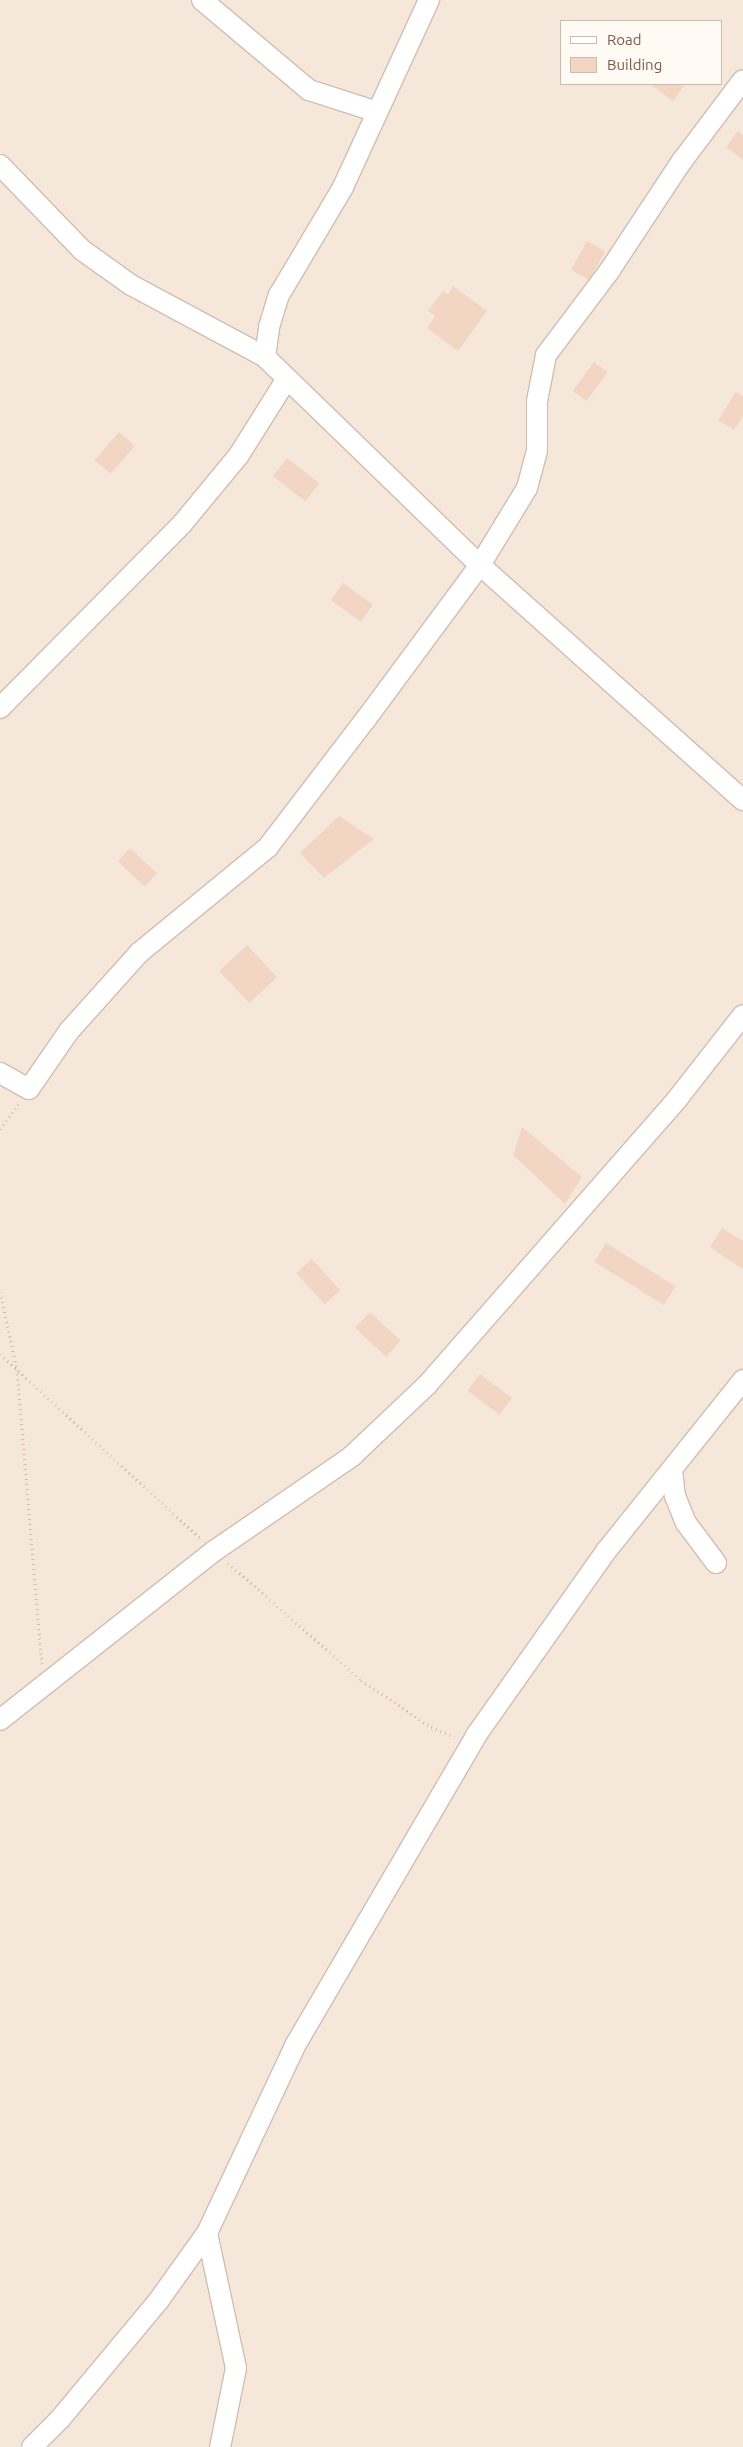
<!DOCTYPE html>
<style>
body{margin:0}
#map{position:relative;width:743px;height:2447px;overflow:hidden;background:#fdf6ec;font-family:Ubuntu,sans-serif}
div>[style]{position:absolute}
.residential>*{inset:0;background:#f5e8da}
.building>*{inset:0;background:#f3d5c3;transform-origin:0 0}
.path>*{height:3px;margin-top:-1.5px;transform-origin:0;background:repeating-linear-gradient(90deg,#d9b8a5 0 1px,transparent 0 5px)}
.roads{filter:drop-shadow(1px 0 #d1beb0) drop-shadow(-1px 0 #d1beb0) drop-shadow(0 1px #d1beb0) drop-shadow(0 -1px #d1beb0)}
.minor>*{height:20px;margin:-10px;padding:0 10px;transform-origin:10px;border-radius:10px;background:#fff}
span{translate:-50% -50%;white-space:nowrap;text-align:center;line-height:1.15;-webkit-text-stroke:4px #fffaf3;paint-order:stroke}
.legend{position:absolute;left:560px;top:20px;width:162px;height:65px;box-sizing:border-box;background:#fffaf3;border:1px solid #cabbb1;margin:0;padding:6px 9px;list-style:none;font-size:15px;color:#7a5c4d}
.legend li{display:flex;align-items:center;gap:10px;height:25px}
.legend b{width:25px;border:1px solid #cabbb1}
</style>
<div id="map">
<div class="residential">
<i style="clip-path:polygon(evenodd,0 0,743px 0,743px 2447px,0 2447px,0 0,562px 21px,722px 21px,722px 84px,562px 84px,562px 21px)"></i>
</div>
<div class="building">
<i style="clip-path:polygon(650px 84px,681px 84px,684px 86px,673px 101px)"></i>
<i style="clip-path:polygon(738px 131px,743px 135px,743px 160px,726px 147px)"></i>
<i style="left:587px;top:241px;width:21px;height:33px;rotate:29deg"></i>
<i style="clip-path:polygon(453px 286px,487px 311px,458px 351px,427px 328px,435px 316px,428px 311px,443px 291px,448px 294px)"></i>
<i style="left:594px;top:362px;width:17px;height:36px;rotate:36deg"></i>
<i style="clip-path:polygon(736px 392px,743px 396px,743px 416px,734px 430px,718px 420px)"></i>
<i style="left:119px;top:432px;width:21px;height:37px;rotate:41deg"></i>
<i style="left:287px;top:458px;width:41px;height:23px;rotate:38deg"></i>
<i style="left:343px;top:583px;width:37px;height:21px;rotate:36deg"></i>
<i style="clip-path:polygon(339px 816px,374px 839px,324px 878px,300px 853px)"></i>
<i style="left:130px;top:848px;width:37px;height:18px;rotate:43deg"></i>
<i style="left:247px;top:945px;width:44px;height:38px;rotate:47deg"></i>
<i style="clip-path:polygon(522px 1127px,582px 1177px,565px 1204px,513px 1155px)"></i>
<i style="clip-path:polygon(722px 1228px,743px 1241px,743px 1269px,710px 1247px)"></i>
<i style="left:606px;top:1243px;width:82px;height:22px;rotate:32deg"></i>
<i style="left:312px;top:1259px;width:42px;height:21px;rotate:48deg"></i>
<i style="left:370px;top:1312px;width:42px;height:22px;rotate:43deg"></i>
<i style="left:480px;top:1374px;width:40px;height:21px;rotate:37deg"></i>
</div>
<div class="path">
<i style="left:0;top:1129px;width:31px;rotate:-54deg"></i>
<i style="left:0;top:1292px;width:79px;rotate:77.6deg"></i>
<i style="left:17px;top:1369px;width:296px;rotate:85.2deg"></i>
<i style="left:0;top:1354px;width:273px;rotate:42.6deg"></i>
<i style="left:228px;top:1563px;width:177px;rotate:41.3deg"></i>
<i style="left:361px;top:1680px;width:84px;rotate:33.9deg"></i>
<i style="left:431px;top:1727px;width:25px;rotate:23deg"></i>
</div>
<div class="roads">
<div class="minor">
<i style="left:202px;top:0;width:140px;rotate:40.1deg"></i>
<i style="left:309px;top:90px;width:71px;rotate:17.9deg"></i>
<i style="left:0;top:165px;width:118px;rotate:46deg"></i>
<i style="left:82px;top:250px;width:60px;rotate:35.5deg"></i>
<i style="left:131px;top:285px;width:152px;rotate:28.2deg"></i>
<i style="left:265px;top:357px;width:299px;rotate:44.1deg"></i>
<i style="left:480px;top:565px;width:353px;rotate:41.8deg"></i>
<i style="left:265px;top:357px;width:30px;rotate:-82deg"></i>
<i style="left:269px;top:327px;width:34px;rotate:-73deg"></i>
<i style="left:279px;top:295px;width:126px;rotate:-59.3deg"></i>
<i style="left:343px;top:187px;width:206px;rotate:-65.3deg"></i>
<i style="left:0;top:708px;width:259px;rotate:-45.3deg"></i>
<i style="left:182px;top:524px;width:89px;rotate:-50.4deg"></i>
<i style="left:239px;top:455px;width:89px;rotate:-57.9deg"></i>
<i style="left:0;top:1073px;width:33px;rotate:29deg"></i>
<i style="left:29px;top:1089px;width:70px;rotate:-55.4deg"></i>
<i style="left:69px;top:1031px;width:105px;rotate:-48.1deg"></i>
<i style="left:139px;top:953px;width:167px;rotate:-39.4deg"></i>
<i style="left:268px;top:847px;width:161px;rotate:-52.6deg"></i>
<i style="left:366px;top:719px;width:192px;rotate:-53.5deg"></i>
<i style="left:480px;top:565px;width:90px;rotate:-58.6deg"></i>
<i style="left:527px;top:488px;width:39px;rotate:-75deg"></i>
<i style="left:537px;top:450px;width:49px;rotate:-90deg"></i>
<i style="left:537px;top:401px;width:47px;rotate:-78.9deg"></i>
<i style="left:546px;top:355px;width:106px;rotate:-53deg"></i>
<i style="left:610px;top:270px;width:131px;rotate:-56.6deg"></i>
<i style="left:682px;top:161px;width:101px;rotate:-53deg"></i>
<i style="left:672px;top:1469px;width:27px;rotate:84deg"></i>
<i style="left:675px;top:1496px;width:29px;rotate:68deg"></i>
<i style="left:686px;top:1523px;width:50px;rotate:53.1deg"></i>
<i style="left:0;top:1720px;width:273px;rotate:-38.3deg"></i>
<i style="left:214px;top:1551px;width:168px;rotate:-34.5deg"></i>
<i style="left:352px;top:1456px;width:103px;rotate:-43.4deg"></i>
<i style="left:427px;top:1385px;width:381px;rotate:-48.8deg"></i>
<i style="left:678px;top:1098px;width:105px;rotate:-51.9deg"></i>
<i style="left:207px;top:2233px;width:138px;rotate:77.9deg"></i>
<i style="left:236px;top:2368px;width:81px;rotate:101.4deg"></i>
<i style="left:32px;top:2447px;width:40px;rotate:-45deg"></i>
<i style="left:60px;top:2419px;width:155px;rotate:-50.2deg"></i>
<i style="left:159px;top:2300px;width:82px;rotate:-54.4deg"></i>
<i style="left:207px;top:2233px;width:209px;rotate:-64.8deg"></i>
<i style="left:296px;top:2044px;width:359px;rotate:-59.7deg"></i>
<i style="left:477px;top:1734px;width:225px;rotate:-54.8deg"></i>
<i style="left:607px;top:1550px;width:218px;rotate:-51.3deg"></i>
</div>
</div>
<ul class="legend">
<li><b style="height:6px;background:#fff"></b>Road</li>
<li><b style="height:14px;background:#f3d5c3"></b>Building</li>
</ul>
</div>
